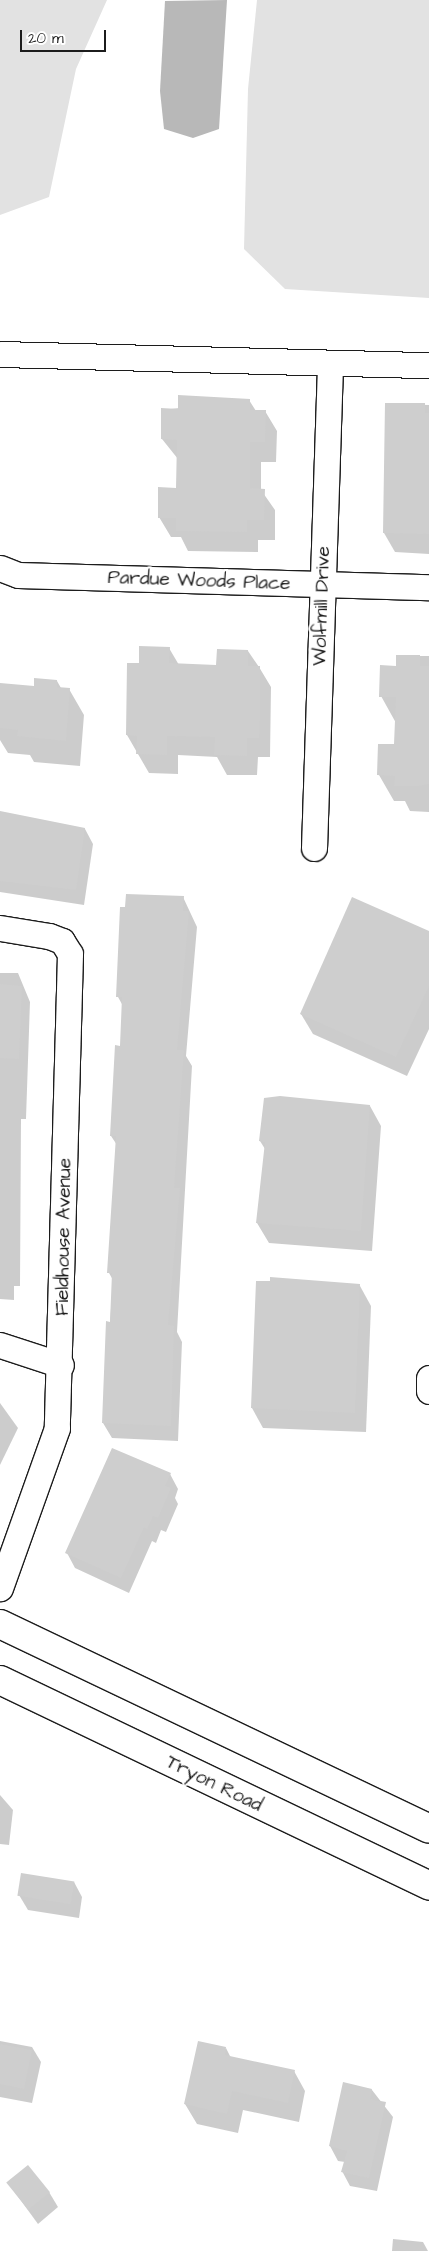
<!DOCTYPE html>
<style>
body{margin:0}
#map{position:relative;width:429px;height:2251px;overflow:hidden;background:#fff;font-family:"Architects Daughter",sans-serif}
div>[style]{position:absolute}
.green>*{inset:0;background:#e2e2e2}
.water>*{inset:0;background:#b8b8b8}
.shadow>*{inset:0;background:#0003}
.building>*{inset:0;background:#cecece;transform-origin:0 0}
.roads{filter:drop-shadow(1px 0 #1c1c1c) drop-shadow(-1px 0 #1c1c1c) drop-shadow(0 1px #1c1c1c) drop-shadow(0 -1px #1c1c1c)}
.minor>*{height:25px;margin:-12.5px;padding:0 12.5px;transform-origin:12.5px;border-radius:12.5px;background:#fff}
.primary>*{height:28px;margin:-14px;padding:0 14px;transform-origin:14px;border-radius:14px;background:#fff}
span{translate:-50% -50%;white-space:nowrap;text-align:center;line-height:1.15;-webkit-text-stroke:4px #fff;paint-order:stroke}
.street-label{font-size:19px;color:#1c1c1c}
.scale{position:absolute;left:20px;top:30px;width:86px;height:22px;box-sizing:border-box;border:2px solid #1c1c1c;border-top:0;padding-left:6px;font-size:15px;line-height:18px;white-space:nowrap;color:#1c1c1c;-webkit-text-stroke:4px #fff;paint-order:stroke}
</style>
<div id="map">
<div class="green">
<i style="clip-path:polygon(0 0,107px 0,76px 69px,49px 197px,0 215px)"></i>
<i style="clip-path:polygon(257px 0,429px 0,429px 298px,285px 289px,244px 249px,248px 89px)"></i>
</div>
<div class="water">
<i style="clip-path:polygon(227px 0,219px 129px,193px 138px,164px 129px,160px 91px,165px 1px)"></i>
</div>
<div class="shadow">
<i style="clip-path:polygon(249px 400px,256px 411px,265px 411px,277px 431px,276px 462px,261px 462px,261px 490px,275px 510px,275px 540px,258px 540px,258px 552px,188px 551px,181px 537px,171px 537px,159px 517px,177px 489px,178px 459px,162px 439px,162px 410px)"></i>
<i style="clip-path:polygon(386px 404px,429px 405px,429px 554px,395px 552px,384px 533px)"></i>
<i style="clip-path:polygon(169px 648px,179px 665px,217px 666px,248px 651px,259px 667px,271px 687px,270px 757px,258px 757px,257px 775px,227px 775px,217px 757px,178px 755px,178px 774px,149px 773px,127px 735px,128px 664px,141px 664px)"></i>
<i style="clip-path:polygon(397px 656px,429px 656px,429px 812px,410px 811px,405px 801px,394px 801px,379px 775px,395px 745px,396px 723px,381px 696px,397px 667px)"></i>
<i style="clip-path:polygon(57px 681px,61px 688px,69px 689px,84px 715px,80px 766px,34px 762px,30px 755px,8px 753px,0 740px,0 684px,35px 687px)"></i>
<i style="clip-path:polygon(0 812px,85px 829px,93px 844px,84px 905px,0 892px)"></i>
<i style="clip-path:polygon(183px 897px,197px 927px,186px 1056px,192px 1066px,177px 1332px,182px 1342px,178px 1441px,112px 1438px,103px 1423px,113px 1280px,109px 1273px,117px 1145px,111px 1136px,121px 1047px,123px 1006px,118px 997px)"></i>
<i style="clip-path:polygon(429px 933px,429px 1029px,407px 1076px,313px 1034px,301px 1014px)"></i>
<i style="clip-path:polygon(0 973px,18px 973px,30px 1002px,26px 1119px,21px 1119px,20px 1286px,14px 1286px,14px 1300px,0 1299px)"></i>
<i style="clip-path:polygon(370px 1106px,381px 1126px,372px 1251px,269px 1243px,257px 1223px,265px 1149px,260px 1141px)"></i>
<i style="clip-path:polygon(257px 1282px,360px 1286px,371px 1306px,366px 1432px,263px 1428px,252px 1408px)"></i>
<i style="clip-path:polygon(0 1403px,18px 1428px,0 1465px)"></i>
<i style="clip-path:polygon(170px 1474px,178px 1489px,175px 1498px,178px 1504px,166px 1532px,161px 1530px,156px 1543px,152px 1541px,129px 1593px,75px 1568px,67px 1553px)"></i>
<i style="clip-path:polygon(0 1795px,13px 1810px,9px 1845px,0 1844px)"></i>
<i style="clip-path:polygon(74px 1882px,82px 1897px,79px 1918px,28px 1910px,19px 1895px)"></i>
<i style="clip-path:polygon(0 2041px,32px 2047px,41px 2062px,32px 2103px,0 2097px)"></i>
<i style="clip-path:polygon(226px 2048px,231px 2058px,294px 2071px,305px 2091px,299px 2122px,243px 2110px,238px 2133px,197px 2124px,185px 2104px)"></i>
<i style="clip-path:polygon(344px 2084px,372px 2090px,393px 2117px,377px 2191px,350px 2186px,342px 2171px,345px 2162px,338px 2161px,330px 2146px)"></i>
<i style="clip-path:polygon(8px 2183px,49px 2192px,58px 2207px,38px 2224px)"></i>
<i style="clip-path:polygon(393px 2239px,423px 2242px,428px 2251px,392px 2251px)"></i>
</div>
<div class="building">
<i style="clip-path:polygon(178px 395px,250px 399px,250px 410px,266px 410px,265px 442px,250px 442px,250px 488px,265px 489px,264px 520px,247px 520px,247px 532px,176px 531px,176px 518px,158px 518px,158px 487px,176px 488px,177px 440px,161px 439px,161px 408px,178px 409px)"></i>
<i style="clip-path:polygon(385px 403px,425px 403px,425px 413px,429px 413px,429px 534px,383px 533px)"></i>
<i style="clip-path:polygon(139px 646px,170px 647px,169px 663px,216px 665px,217px 649px,248px 650px,248px 666px,260px 666px,260px 713px,259px 738px,247px 738px,247px 756px,214px 755px,215px 737px,167px 736px,167px 755px,136px 754px,137px 736px,126px 735px,127px 663px,139px 663px)"></i>
<i style="clip-path:polygon(396px 655px,420px 655px,420px 666px,429px 666px,429px 784px,419px 786px,394px 786px,395px 776px,377px 775px,378px 744px,394px 744px,396px 697px,379px 697px,380px 665px,396px 666px)"></i>
<i style="clip-path:polygon(34px 678px,57px 680px,57px 687px,70px 688px,66px 741px,17px 736px,18px 730px,0 728px,0 683px,34px 686px)"></i>
<i style="clip-path:polygon(0 811px,85px 828px,76px 890px,0 881px)"></i>
<i style="clip-path:polygon(126px 894px,184px 896px,183px 911px,189px 911px,177px 1050px,184px 1050px,174px 1188px,180px 1188px,168px 1325px,174px 1326px,171px 1426px,102px 1423px,106px 1321px,110px 1322px,112px 1273px,107px 1273px,116px 1136px,110px 1136px,115px 1045px,120px 1046px,122px 997px,116px 997px,120px 907px,125px 907px)"></i>
<i style="clip-path:polygon(352px 897px,429px 931px,429px 986px,396px 1057px,300px 1014px)"></i>
<i style="clip-path:polygon(0 984px,22px 986px,19px 1059px,0 1058px)"></i>
<i style="clip-path:polygon(280px 1096px,370px 1105px,361px 1231px,256px 1223px,265px 1142px,259px 1141px,264px 1098px)"></i>
<i style="clip-path:polygon(270px 1277px,360px 1284px,355px 1413px,251px 1408px,256px 1281px,270px 1281px)"></i>
<i style="clip-path:polygon(112px 1448px,171px 1473px,165px 1486px,171px 1488px,158px 1518px,153px 1516px,147px 1529px,144px 1527px,121px 1578px,65px 1553px)"></i>
<i style="left:21px;top:1873px;width:54px;height:23px;rotate:9deg"></i>
<i style="clip-path:polygon(198px 2041px,226px 2047px,225px 2055px,295px 2070px,288px 2103px,232px 2091px,227px 2114px,184px 2104px)"></i>
<i style="clip-path:polygon(0 2044px,32px 2050px,24px 2089px,0 2084px)"></i>
<i style="clip-path:polygon(343px 2082px,372px 2089px,370px 2099px,386px 2102px,369px 2178px,341px 2172px,347px 2151px,329px 2146px)"></i>
<i style="left:28px;top:2165px;width:35px;height:28px;rotate:51deg"></i>
</div>
<div class="roads">
<div class="minor">
<i style="left:0;top:354px;width:429px;rotate:1.5deg"></i>
<i style="left:0;top:568px;width:19px;rotate:21deg"></i>
<i style="left:18px;top:575px;width:411px;rotate:1.7deg"></i>
<i style="left:314px;top:848px;width:485px;rotate:-88.1deg"></i>
<i style="left:0;top:928px;width:50px;rotate:9.3deg"></i>
<i style="left:49px;top:936px;width:14px;rotate:21deg"></i>
<i style="left:62px;top:941px;width:15px;rotate:58deg"></i>
<i style="left:70px;top:954px;width:474px;rotate:91.6deg"></i>
<i style="left:57px;top:1428px;width:170px;rotate:109.6deg"></i>
<i style="left:0;top:1345px;width:64px;rotate:18.2deg"></i>
<i style="left:429px;top:1378px;width:13px;rotate:90deg"></i>
</div>
<div class="primary">
<i style="left:0;top:1624px;width:475px;rotate:25.5deg"></i>
<i style="left:0;top:1680px;width:476px;rotate:25.6deg"></i>
</div>
</div>
<div class="street-label">
<span style="left:199px;top:581px;rotate:2deg">Pardue Woods Place</span>
<span style="left:322px;top:606px;rotate:-88deg">Wolfmill Drive</span>
<span style="left:64px;top:1237px;rotate:-89deg">Fieldhouse Avenue</span>
<span style="left:214px;top:1784px;rotate:26deg">Tryon Road</span>
</div>
<div class="scale">20 m</div>
</div>
